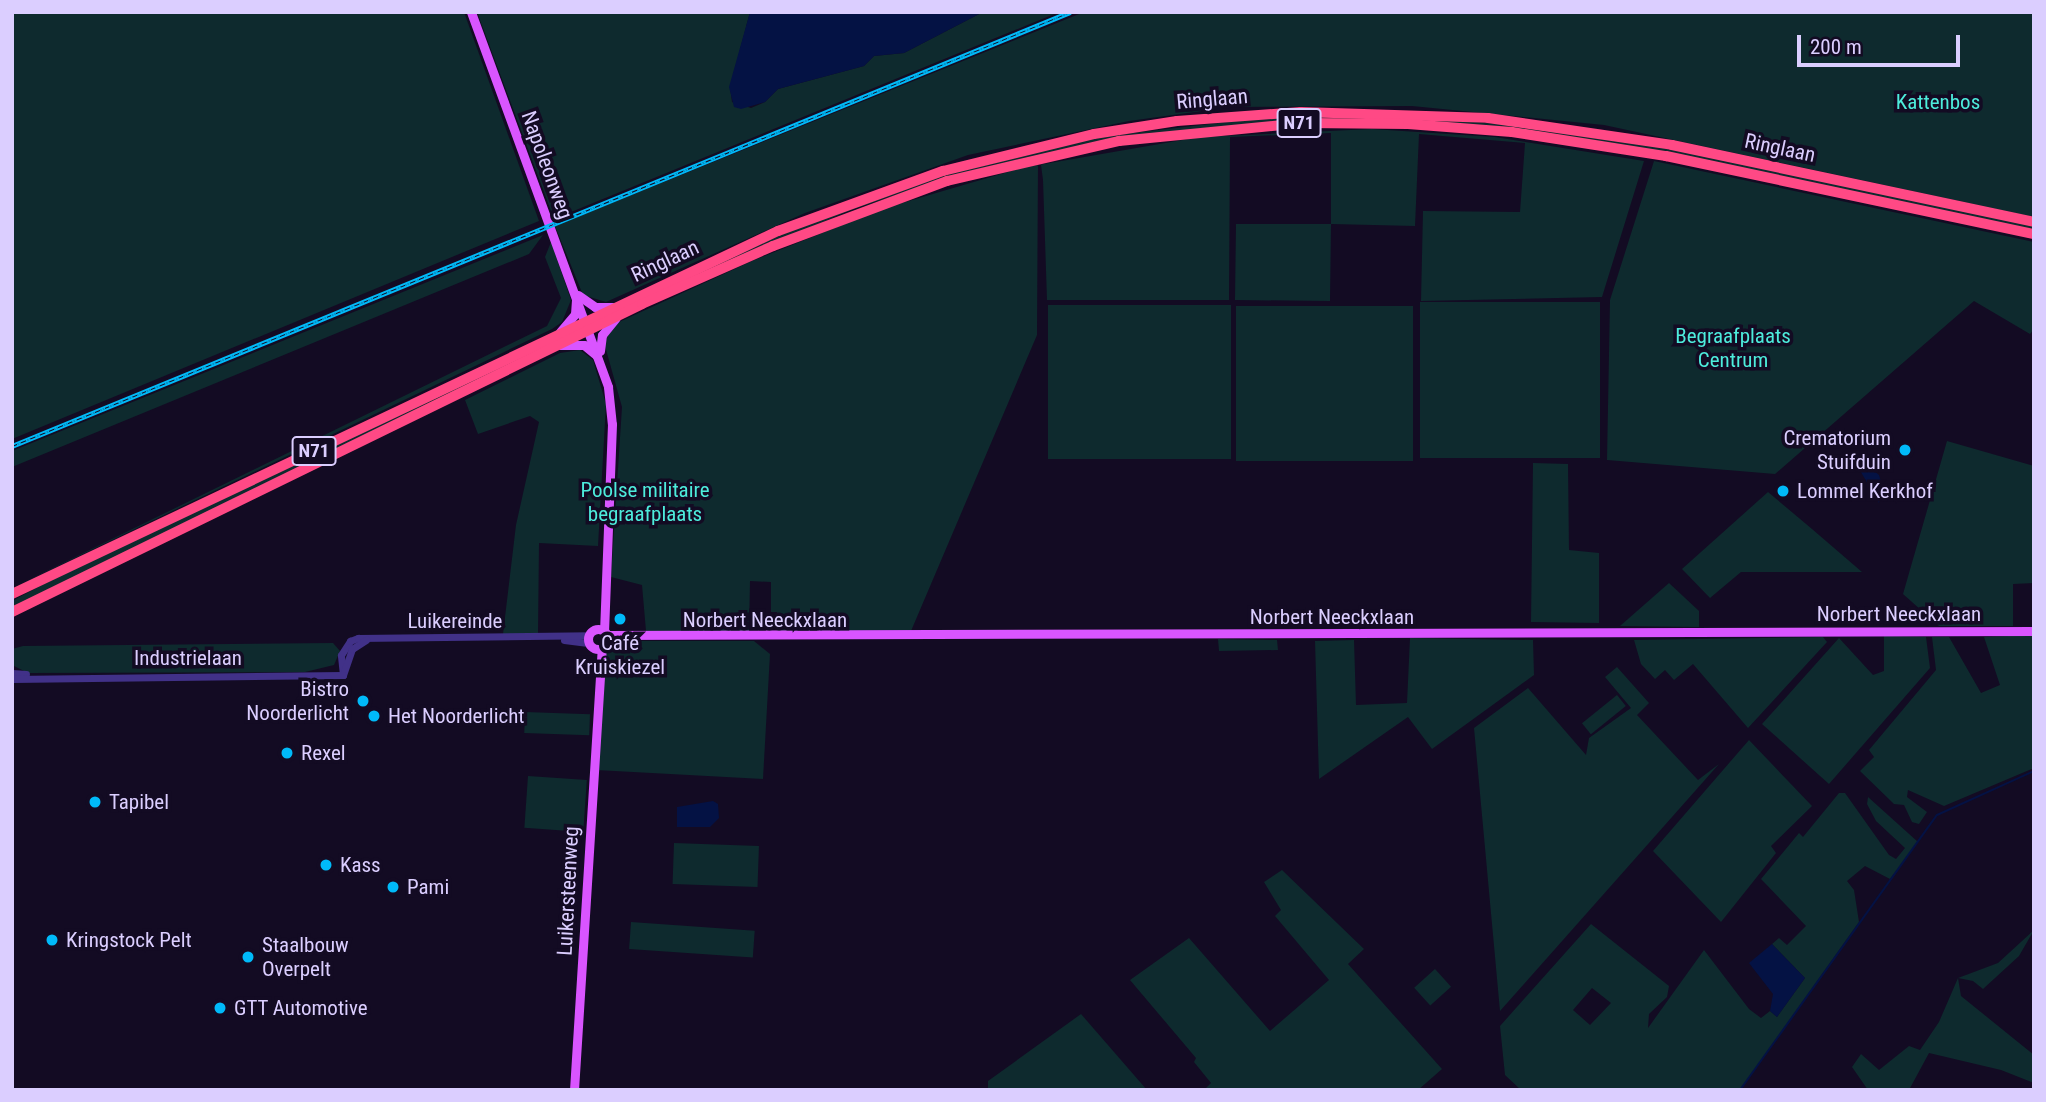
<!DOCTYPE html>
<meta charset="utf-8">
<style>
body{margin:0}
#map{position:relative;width:2046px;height:1102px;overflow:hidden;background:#130b23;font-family:"Roboto Condensed",sans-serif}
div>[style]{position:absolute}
.green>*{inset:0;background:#0e2a2e;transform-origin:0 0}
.water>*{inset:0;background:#041244}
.stream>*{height:2px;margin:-1px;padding:0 1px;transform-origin:1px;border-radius:1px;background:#041244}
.minor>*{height:7px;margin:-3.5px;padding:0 3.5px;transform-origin:3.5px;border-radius:3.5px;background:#413188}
.major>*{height:9px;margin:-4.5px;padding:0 4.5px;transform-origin:4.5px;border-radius:4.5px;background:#d955ff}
.major>.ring{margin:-4.5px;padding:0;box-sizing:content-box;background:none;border:9px solid #d955ff;border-radius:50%}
.highway>*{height:10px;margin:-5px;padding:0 5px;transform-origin:5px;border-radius:5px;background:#ff4985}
.rail>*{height:4.5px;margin-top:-2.25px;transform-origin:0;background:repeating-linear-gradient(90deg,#130b23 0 5px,#00baf9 0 10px);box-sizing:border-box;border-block:2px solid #00baf9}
.dots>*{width:19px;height:19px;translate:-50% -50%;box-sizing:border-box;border:4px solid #130b23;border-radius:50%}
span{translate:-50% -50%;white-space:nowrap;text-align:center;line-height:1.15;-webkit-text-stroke:7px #130b23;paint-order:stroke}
.shield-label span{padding:2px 5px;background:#130b23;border:2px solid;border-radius:5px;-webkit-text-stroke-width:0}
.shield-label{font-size:19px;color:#dbceff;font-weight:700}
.street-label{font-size:21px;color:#dbceff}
.park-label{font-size:21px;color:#4decdc}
.poi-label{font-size:21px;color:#dbceff}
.right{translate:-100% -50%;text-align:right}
.left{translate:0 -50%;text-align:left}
.frame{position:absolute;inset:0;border:14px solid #dbceff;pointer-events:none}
.scale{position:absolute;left:1797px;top:35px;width:163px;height:32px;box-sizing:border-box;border:4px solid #dbceff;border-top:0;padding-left:9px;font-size:21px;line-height:24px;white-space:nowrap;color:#dbceff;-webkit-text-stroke:5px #130b23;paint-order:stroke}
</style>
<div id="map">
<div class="green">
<i style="clip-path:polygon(12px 12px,464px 12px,539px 221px,12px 439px)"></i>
<i style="clip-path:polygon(477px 12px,750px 12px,730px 87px,732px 102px,751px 108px,765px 102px,778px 89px,864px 66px,874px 56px,904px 53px,983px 12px,1059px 12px,554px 219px)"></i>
<i style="clip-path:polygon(1084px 12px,2034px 12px,2034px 217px,1604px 125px,1412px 106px,1231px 107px,1129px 121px,968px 155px,805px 213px,606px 302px,583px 295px,555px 226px)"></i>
<i style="clip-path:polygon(1279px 116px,1399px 116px,1513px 125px,1696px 153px,2034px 226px,2034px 231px,1597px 141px,1321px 119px,1276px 121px,1123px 137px,959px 174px,851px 210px,647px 296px,789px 230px,947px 173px,1099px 137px)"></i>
<i style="clip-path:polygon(1372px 129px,1495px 137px,1644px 161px,1602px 297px,1421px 301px,1423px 211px,1520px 212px,1525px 143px,1419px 134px,1415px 226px,1331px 224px,1330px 301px,1235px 300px,1236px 224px,1331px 224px,1331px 133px,1230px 137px,1229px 300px,1047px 300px,1043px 180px,1041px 165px,1038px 165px,1037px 335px,911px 631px,777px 631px,777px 612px,771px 612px,771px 582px,750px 581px,749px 631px,646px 631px,642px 585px,611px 577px,622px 407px,605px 346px,606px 335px,617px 323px,752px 261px,885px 208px,1021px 168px,1200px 137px)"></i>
<i style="clip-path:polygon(1654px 161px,2034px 242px,2034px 329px,2030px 334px,1974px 301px,1775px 474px,1607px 460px,1610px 300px)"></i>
<i style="clip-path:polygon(543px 235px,529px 254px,12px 467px,12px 451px)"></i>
<i style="clip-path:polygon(551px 242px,571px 300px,562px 322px,552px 329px,12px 588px,547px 326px,561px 298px,545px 257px)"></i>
<i style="left:1600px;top:302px;width:156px;height:180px;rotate:90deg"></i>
<i style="left:1048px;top:305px;width:183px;height:154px"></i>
<i style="left:1236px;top:306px;width:177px;height:155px"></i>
<i style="clip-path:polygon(570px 330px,525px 358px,12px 609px,12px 601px,42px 585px)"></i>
<i style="clip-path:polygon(580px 350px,593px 360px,606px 404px,598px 546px,539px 543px,538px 634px,503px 634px,516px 525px,539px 422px,530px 416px,478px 434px,465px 400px,560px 353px)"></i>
<i style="clip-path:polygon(1947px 441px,2034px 466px,2034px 583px,2013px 584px,2013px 626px,1939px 626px,1903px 594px)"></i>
<i style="clip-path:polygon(1533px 463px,1568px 464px,1569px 550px,1599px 553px,1599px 623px,1531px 622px)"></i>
<i style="clip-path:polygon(1768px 492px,1812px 529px,1862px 572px,1741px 572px,1710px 598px,1682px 569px)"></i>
<i style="clip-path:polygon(1669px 583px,1699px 611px,1699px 627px,1620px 626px)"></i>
<i style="clip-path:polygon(2034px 635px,2034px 768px,1944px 806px,1908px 790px,1907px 797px,1927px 812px,1919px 824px,1912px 822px,1904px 805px,1894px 804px,1860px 771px,1874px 757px,1869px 750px,1936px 670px,1932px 637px,1949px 637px,1981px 693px,2000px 685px,1984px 637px)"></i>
<i style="clip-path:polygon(1884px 636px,1926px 637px,1930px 668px,1829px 784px,1762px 724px,1839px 638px,1873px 675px,1884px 671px)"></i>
<i style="clip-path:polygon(1823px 637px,1827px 642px,1748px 728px,1693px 664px,1674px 680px,1665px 670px,1655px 679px,1641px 664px,1634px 640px)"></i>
<i style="clip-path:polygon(1410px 638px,1533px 640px,1534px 675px,1432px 749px,1408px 717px,1319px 779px,1315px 641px,1354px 640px,1356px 705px,1407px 703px)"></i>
<i style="clip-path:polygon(1218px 639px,1277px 640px,1278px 650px,1219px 651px)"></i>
<i style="clip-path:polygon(623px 641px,754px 641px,770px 654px,763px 779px,596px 770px,606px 652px)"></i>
<i style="clip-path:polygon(333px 643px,340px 651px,334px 665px,305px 672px,28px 673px,12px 665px,12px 649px,23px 646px)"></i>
<i style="clip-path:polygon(1617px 667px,1649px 703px,1637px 715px,1698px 780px,1719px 764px,1500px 1011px,1474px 728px,1528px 688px,1586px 755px,1589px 738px,1631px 708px,1605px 677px)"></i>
<i style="left:1617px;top:695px;width:14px;height:45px;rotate:51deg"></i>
<i style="left:525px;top:712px;width:65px;height:21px;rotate:2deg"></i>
<i style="clip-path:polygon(1749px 740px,1812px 806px,1771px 846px,1776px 853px,1721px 922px,1653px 851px)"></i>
<i style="left:528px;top:776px;width:59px;height:52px;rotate:4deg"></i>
<i style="clip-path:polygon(evenodd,1839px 793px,1845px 793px,1889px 855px,1896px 859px,1905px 848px,1876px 821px,1867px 804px,1868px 797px,1918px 842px,1890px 879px,1865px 866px,1847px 881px,1854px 890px,1859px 922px,1740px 1090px,1521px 1090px,1505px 1075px,1500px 1026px,1591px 924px,1669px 986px,1667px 997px,1649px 1014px,1648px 1028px,1704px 950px,1749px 1009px,1761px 1018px,1770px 1011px,1777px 1017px,1805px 978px,1772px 944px,1779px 938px,1787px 945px,1806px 926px,1761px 879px,1799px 833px,1803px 837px,1839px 793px,1592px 988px,1611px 1003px,1590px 1025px,1573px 1010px,1592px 988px)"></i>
<i style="left:674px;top:843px;width:85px;height:41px;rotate:2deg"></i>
<i style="clip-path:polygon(1282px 870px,1364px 949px,1348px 964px,1442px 1069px,1418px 1090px,1204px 1090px,1211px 1083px,1194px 1062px,1196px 1058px,1130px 980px,1189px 938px,1270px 1031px,1329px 980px,1275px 916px,1281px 910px,1264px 882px)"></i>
<i style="left:631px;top:922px;width:124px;height:27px;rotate:4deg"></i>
<i style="clip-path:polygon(2034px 930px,2019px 956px,1983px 989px,1973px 981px,1958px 978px,1961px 996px,2034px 1055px,2034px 1083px,2001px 1070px,1929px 1053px,1909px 1090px,1868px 1090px,1852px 1067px,1861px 1054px,1879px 1070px,1909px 1046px,1920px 1050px,1939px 1022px,1958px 978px,1998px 963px)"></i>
<i style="left:1435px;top:969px;width:24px;height:28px;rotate:48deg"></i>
<i style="clip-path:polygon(1081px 1014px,1147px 1090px,988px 1089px,988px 1081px)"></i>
</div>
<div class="water">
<i style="clip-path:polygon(750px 12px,983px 12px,904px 53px,874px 56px,864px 66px,778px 89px,765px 102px,741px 109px,734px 107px,729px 87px)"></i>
<i style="clip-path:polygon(1861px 460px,1879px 475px,1882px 485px,1879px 503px,1858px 467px,1857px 461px)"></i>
<i style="clip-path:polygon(713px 801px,718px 804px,719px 818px,710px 827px,677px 827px,677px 807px)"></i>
<i style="clip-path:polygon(1772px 944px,1805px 978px,1777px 1017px,1770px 1011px,1773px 994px,1749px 963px)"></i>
</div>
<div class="stream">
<i style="left:1740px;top:1090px;width:338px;rotate:-54.4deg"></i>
<i style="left:1937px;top:815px;width:107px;rotate:-24.4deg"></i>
</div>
<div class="minor">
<i style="left:564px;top:640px;width:24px;rotate:7deg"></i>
<i style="left:12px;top:673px;width:14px;rotate:4deg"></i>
<i style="left:343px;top:675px;width:20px;rotate:-96deg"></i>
<i style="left:341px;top:655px;width:17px;rotate:-57deg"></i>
<i style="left:350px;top:641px;width:9px;rotate:-21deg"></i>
<i style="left:358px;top:638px;width:231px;rotate:-0.7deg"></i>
<i style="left:343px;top:675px;width:28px;rotate:-71deg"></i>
<i style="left:352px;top:649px;width:17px;rotate:-33deg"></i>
<i style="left:12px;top:679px;width:331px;rotate:-0.7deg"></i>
</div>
<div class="major">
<i style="left:471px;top:12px;width:399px;rotate:69.9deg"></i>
<i style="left:608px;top:387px;width:37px;rotate:84deg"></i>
<i style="left:612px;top:424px;width:207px;rotate:92.2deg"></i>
<i style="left:578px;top:295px;width:21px;rotate:35deg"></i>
<i style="left:595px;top:307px;width:17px"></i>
<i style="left:560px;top:332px;width:23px;rotate:-50deg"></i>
<i style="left:575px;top:314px;width:15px;rotate:-86deg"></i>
<i style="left:560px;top:345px;width:24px"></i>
<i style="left:584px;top:345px;width:17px;rotate:40deg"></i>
<i style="left:600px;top:351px;width:16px;rotate:-83deg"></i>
<i style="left:602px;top:335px;width:22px;rotate:-51deg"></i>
<i class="ring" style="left:588px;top:629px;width:11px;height:11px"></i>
<i style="left:607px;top:635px;width:1427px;rotate:-0.16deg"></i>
<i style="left:574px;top:1090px;width:442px;rotate:-86.4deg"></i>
</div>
<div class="highway">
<i style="left:12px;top:594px;width:848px;rotate:-25.36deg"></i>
<i style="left:778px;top:231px;width:176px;rotate:-20deg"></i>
<i style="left:943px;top:171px;width:155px;rotate:-13.8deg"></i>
<i style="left:1094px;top:134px;width:84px;rotate:-8.9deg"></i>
<i style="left:1177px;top:121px;width:124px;rotate:-4.2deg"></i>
<i style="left:1301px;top:112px;width:187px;rotate:1.8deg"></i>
<i style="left:1488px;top:118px;width:186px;rotate:8.3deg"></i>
<i style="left:1672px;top:145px;width:370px;rotate:12deg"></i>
<i style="left:12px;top:612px;width:701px;rotate:-26.05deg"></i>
<i style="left:642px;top:304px;width:143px;rotate:-23.9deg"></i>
<i style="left:773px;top:246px;width:186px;rotate:-20.5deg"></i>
<i style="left:947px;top:181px;width:177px;rotate:-13.1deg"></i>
<i style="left:1119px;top:141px;width:186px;rotate:-5.6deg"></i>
<i style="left:1304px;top:123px;width:104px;rotate:0.6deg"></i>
<i style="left:1408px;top:124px;width:104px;rotate:4.4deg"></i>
<i style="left:1512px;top:132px;width:156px;rotate:8.9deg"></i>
<i style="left:1666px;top:156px;width:376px;rotate:12deg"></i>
</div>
<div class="rail">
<i style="left:12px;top:446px;width:1144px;rotate:-22.3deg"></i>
</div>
<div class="dots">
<i style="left:1905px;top:450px;background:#00baf9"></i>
<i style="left:1783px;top:491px;background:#00baf9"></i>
<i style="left:620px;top:619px;background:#00baf9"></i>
<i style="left:363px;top:701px;background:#00baf9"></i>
<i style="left:374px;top:716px;background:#00baf9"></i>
<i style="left:287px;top:753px;background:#00baf9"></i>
<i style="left:95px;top:802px;background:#00baf9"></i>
<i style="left:326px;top:865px;background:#00baf9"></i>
<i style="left:393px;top:887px;background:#00baf9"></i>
<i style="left:52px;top:940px;background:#00baf9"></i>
<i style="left:248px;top:957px;background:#00baf9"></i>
<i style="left:220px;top:1008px;background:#00baf9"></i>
</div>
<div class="shield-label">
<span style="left:1299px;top:123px">N71</span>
<span style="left:314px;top:451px">N71</span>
</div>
<div class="street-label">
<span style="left:1212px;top:99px;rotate:-5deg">Ringlaan</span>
<span style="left:1780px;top:148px;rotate:12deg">Ringlaan</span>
<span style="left:547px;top:165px;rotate:70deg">Napoleonweg</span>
<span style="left:665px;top:261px;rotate:-25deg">Ringlaan</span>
<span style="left:1899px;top:614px">Norbert Neeckxlaan</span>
<span style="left:1332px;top:617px">Norbert Neeckxlaan</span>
<span style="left:765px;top:620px">Norbert Neeckxlaan</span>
<span style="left:455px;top:621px">Luikereinde</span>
<span style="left:188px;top:658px">Industrielaan</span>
<span style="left:568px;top:891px;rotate:-87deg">Luikersteenweg</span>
</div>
<div class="park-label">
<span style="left:1938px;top:102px">Kattenbos</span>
<span style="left:1733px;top:348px">Begraafplaats<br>Centrum</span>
<span style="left:645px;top:502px">Poolse militaire<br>begraafplaats</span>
</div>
<div class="poi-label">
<span class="right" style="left:1891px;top:450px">Crematorium<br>Stuifduin</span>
<span class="left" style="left:1797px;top:491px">Lommel Kerkhof</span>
<span style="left:620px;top:655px">Café<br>Kruiskiezel</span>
<span class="right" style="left:349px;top:701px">Bistro<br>Noorderlicht</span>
<span class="left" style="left:388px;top:716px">Het Noorderlicht</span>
<span class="left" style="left:301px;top:753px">Rexel</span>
<span class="left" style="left:109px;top:802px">Tapibel</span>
<span class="left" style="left:340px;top:865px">Kass</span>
<span class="left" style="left:407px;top:887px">Pami</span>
<span class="left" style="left:66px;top:940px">Kringstock Pelt</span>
<span class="left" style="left:262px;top:957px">Staalbouw<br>Overpelt</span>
<span class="left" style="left:234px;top:1008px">GTT Automotive</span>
</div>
<div class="frame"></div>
<div class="scale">200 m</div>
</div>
